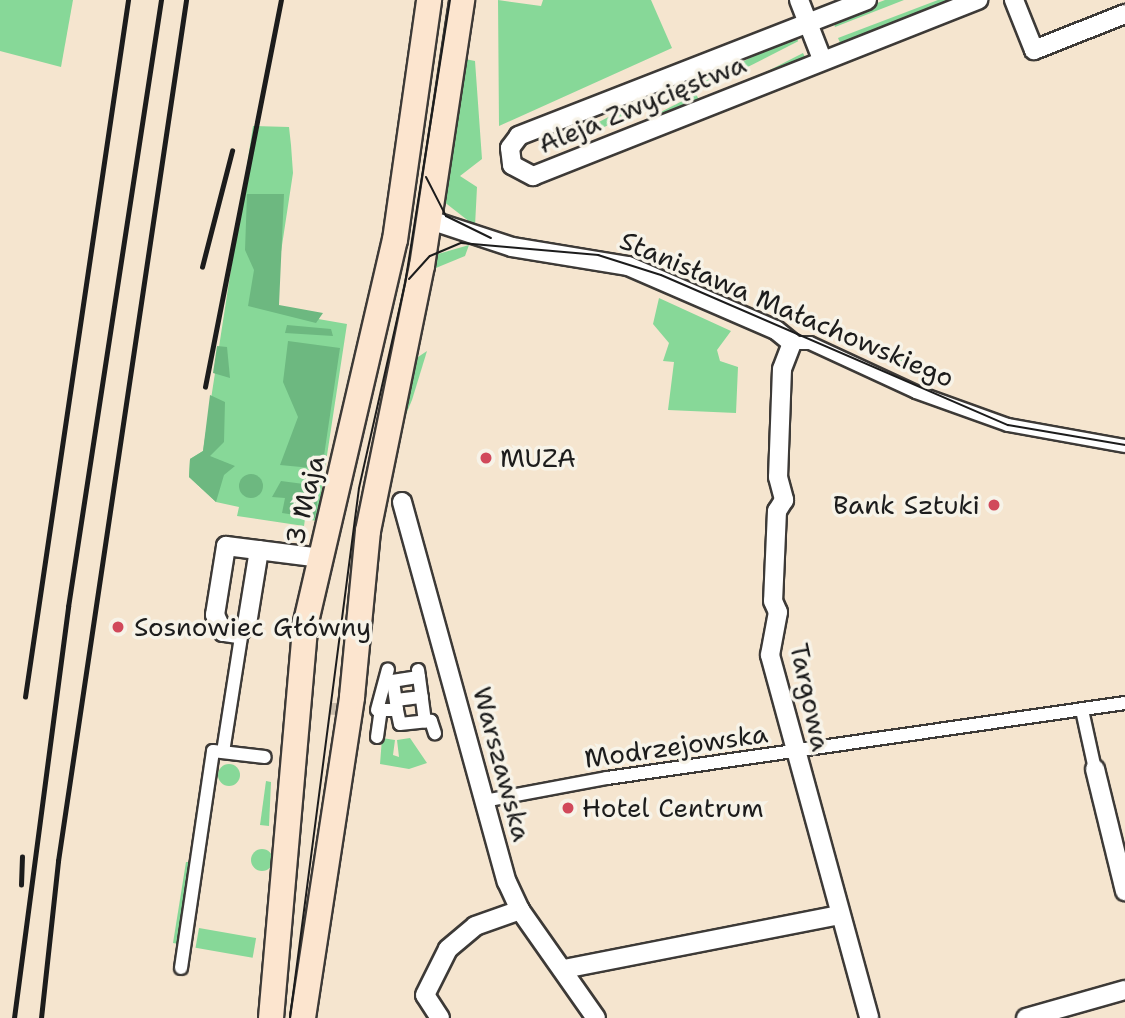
<!DOCTYPE html>
<meta charset="utf-8">
<style>
body{margin:0}
#map{position:relative;width:1125px;height:1018px;overflow:hidden;background:#f5e5cf;font-family:"Shantell Sans",sans-serif}
div>[style]{position:absolute}
.green>*{inset:0;background:#87d898;transform-origin:0 0}
.round{border-radius:50%}
.forest>*{inset:0;background:#6db880}
.pedestrian-tunnel>*{height:12px;margin-top:-6px;transform-origin:0;background:repeating-linear-gradient(90deg,#cabdab 0 12px,transparent 0 18px)}
.roads{filter:drop-shadow(2px 0 #3d3a37) drop-shadow(-2px 0 #3d3a37) drop-shadow(0 2px #3d3a37) drop-shadow(0 -2px #3d3a37)}
.pedestrian>*{height:12px;margin:-6px;padding:0 6px;transform-origin:6px;border-radius:6px;background:#fff}
.minor>*{height:18px;margin:-9px;padding:0 9px;transform-origin:9px;border-radius:9px;background:#fff}
.secondary>*{height:24px;margin:-12px;padding:0 12px;transform-origin:12px;border-radius:12px;background:#fce5cf}
.tram>*{height:2px;margin:-1px;padding:0 1px;transform-origin:1px;border-radius:1px;background:#1c1c1c}
.rail>*{height:4.5px;margin:-2.25px;padding:0 2.25px;transform-origin:2.25px;border-radius:2.25px;background:#1c1c1c}
.dots>*{width:19px;height:19px;translate:-50% -50%;box-sizing:border-box;border:4px solid #f7f3e8;border-radius:50%}
span{translate:-50% -50%;white-space:nowrap;text-align:center;line-height:1.15;-webkit-text-stroke:7px #f7f3e8;paint-order:stroke}
.street-label{font-size:26px;color:#1c1c1c}
.poi-label{font-size:26px;color:#1c1c1c}
.left{translate:0 -50%;text-align:left}
.right{translate:-100% -50%;text-align:right}
</style>
<div id="map">
<div class="green">
<i style="clip-path:polygon(0 0,73px 0,61px 67px,0 51px)"></i>
<i style="clip-path:polygon(498px 0,541px 6px,543px 0,651px 0,672px 48px,499px 126px)"></i>
<i style="clip-path:polygon(885px 0,904px 0,835px 27px,833px 20px)"></i>
<i style="clip-path:polygon(938px 0,957px 0,841px 45px,838px 38px)"></i>
<i style="left:795px;top:35px;width:7px;height:108px;rotate:63deg"></i>
<i style="left:803px;top:53px;width:7px;height:108px;rotate:63deg"></i>
<i style="clip-path:polygon(465px 59px,475px 61px,482px 159px,460px 176px,477px 187px,475px 226px,443px 201px)"></i>
<i style="left:689px;top:76px;width:7px;height:142px;rotate:63deg"></i>
<i style="left:696px;top:94px;width:7px;height:142px;rotate:63deg"></i>
<i style="clip-path:polygon(253px 126px,289px 127px,291px 145px,293px 173px,272px 311px,347px 324px,317px 521px,305px 519px,304px 526px,237px 516px,239px 507px,216px 502px,189px 477px,190px 459px,203px 451px)"></i>
<i style="clip-path:polygon(469px 245px,465px 256px,431px 270px,438px 254px)"></i>
<i style="clip-path:polygon(659px 298px,731px 331px,717px 350px,720px 361px,738px 367px,736px 413px,668px 410px,674px 362px,663px 361px,669px 343px,653px 324px)"></i>
<i style="left:862px;top:336px;width:47px;height:9px;rotate:25deg"></i>
<i style="clip-path:polygon(427px 351px,412px 400px,401px 426px,415px 359px)"></i>
<i style="clip-path:polygon(382px 738px,395px 740px,393px 755px,399px 757px,397px 740px,410px 738px,427px 763px,409px 769px,380px 764px)"></i>
<i class="round" style="left:218px;top:764px;width:22px;height:22px"></i>
<i style="clip-path:polygon(266px 781px,271px 782px,269px 826px,260px 825px)"></i>
<i class="round" style="left:251px;top:849px;width:22px;height:22px"></i>
<i style="clip-path:polygon(186px 862px,191px 862px,179px 944px,173px 943px)"></i>
<i style="left:199px;top:928px;width:58px;height:20px;rotate:10deg"></i>
</div>
<div class="forest">
<i style="clip-path:polygon(247px 194px,284px 194px,279px 305px,323px 313px,316px 323px,248px 306px,254px 270px,245px 250px)"></i>
<i style="clip-path:polygon(287px 325px,331px 329px,333px 336px,285px 333px)"></i>
<i style="clip-path:polygon(288px 341px,340px 348px,322px 469px,280px 465px,298px 417px,283px 382px)"></i>
<i style="clip-path:polygon(217px 346px,227px 347px,230px 378px,213px 373px)"></i>
<i style="clip-path:polygon(210px 395px,225px 402px,224px 442px,210px 456px,235px 466px,224px 475px,216px 502px,189px 477px,190px 459px,203px 451px)"></i>
<i class="round" style="left:239px;top:474px;width:24px;height:24px"></i>
<i style="clip-path:polygon(281px 481px,319px 486px,315px 518px,282px 513px,285px 498px,272px 497px)"></i>
</div>
<div class="pedestrian-tunnel">
<i style="left:335px;top:715px;width:12px;rotate:-85deg"></i>
</div>
<div class="roads">
<div class="pedestrian">
<i style="left:792px;top:343px;width:18px"></i>
<i style="left:810px;top:343px;width:117px;rotate:24.8deg"></i>
<i style="left:916px;top:392px;width:98px;rotate:19.7deg"></i>
<i style="left:1008px;top:425px;width:119px;rotate:10.2deg"></i>
<i style="left:419px;top:677px;width:45px;rotate:82.4deg"></i>
<i style="left:393px;top:681px;width:29px;rotate:82deg"></i>
<i style="left:386px;top:682px;width:33px;rotate:-9deg"></i>
<i style="left:419px;top:677px;width:7px;rotate:-98deg"></i>
<i style="left:396px;top:700px;width:26px;rotate:-7deg"></i>
<i style="left:377px;top:710px;width:42px;rotate:-75deg"></i>
<i style="left:1082px;top:710px;width:60px;rotate:77.6deg"></i>
<i style="left:377px;top:737px;width:27px;rotate:-82deg"></i>
<i style="left:381px;top:710px;width:16px"></i>
<i style="left:397px;top:710px;width:14px;rotate:78deg"></i>
<i style="left:400px;top:724px;width:31px;rotate:-6deg"></i>
<i style="left:431px;top:721px;width:13px;rotate:72deg"></i>
<i style="left:223px;top:752px;width:122px;rotate:-81.1deg"></i>
<i style="left:484px;top:801px;width:125px;rotate:-10.6deg"></i>
<i style="left:607px;top:778px;width:523px;rotate:-8.24deg"></i>
<i style="left:181px;top:968px;width:219px;rotate:-81.6deg"></i>
<i style="left:213px;top:751px;width:52px;rotate:6.6deg"></i>
</div>
<div class="minor">
<i style="left:799px;top:0;width:63px;rotate:68.7deg"></i>
<i style="left:867px;top:0;width:374px;rotate:158.7deg"></i>
<i style="left:519px;top:136px;width:15px;rotate:127deg"></i>
<i style="left:510px;top:148px;width:17px;rotate:83deg"></i>
<i style="left:512px;top:165px;width:24px;rotate:28deg"></i>
<i style="left:533px;top:176px;width:479px;rotate:-21.6deg"></i>
<i style="left:1014px;top:0;width:54px;rotate:68.2deg"></i>
<i style="left:1034px;top:50px;width:98px;rotate:-21.6deg"></i>
<i style="left:430px;top:220px;width:86px;rotate:18.2deg"></i>
<i style="left:512px;top:247px;width:118px;rotate:9.3deg"></i>
<i style="left:628px;top:266px;width:161px;rotate:23.4deg"></i>
<i style="left:776px;top:330px;width:21px;rotate:39deg"></i>
<i style="left:792px;top:343px;width:28px;rotate:111deg"></i>
<i style="left:782px;top:369px;width:108px;rotate:92.1deg"></i>
<i style="left:778px;top:477px;width:24px;rotate:75deg"></i>
<i style="left:784px;top:500px;width:13px;rotate:122deg"></i>
<i style="left:777px;top:511px;width:90px;rotate:92.5deg"></i>
<i style="left:773px;top:601px;width:12px;rotate:66deg"></i>
<i style="left:778px;top:612px;width:44px;rotate:100.5deg"></i>
<i style="left:770px;top:655px;width:376px;rotate:74.7deg"></i>
<i style="left:402px;top:502px;width:394px;rotate:74.6deg"></i>
<i style="left:507px;top:882px;width:31px;rotate:65deg"></i>
<i style="left:520px;top:910px;width:132px;rotate:54.9deg"></i>
<i style="left:259px;top:550px;width:75px;rotate:99.2deg"></i>
<i style="left:247px;top:624px;width:13px;rotate:132deg"></i>
<i style="left:238px;top:634px;width:15px;rotate:-172deg"></i>
<i style="left:223px;top:632px;width:19px;rotate:-115deg"></i>
<i style="left:215px;top:615px;width:70px;rotate:-80.9deg"></i>
<i style="left:226px;top:546px;width:96px;rotate:7.2deg"></i>
<i style="left:1095px;top:769px;width:126px;rotate:76.2deg"></i>
<i style="left:564px;top:969px;width:280px;rotate:-11.1deg"></i>
<i style="left:440px;top:1018px;width:27px;rotate:-123deg"></i>
<i style="left:425px;top:995px;width:51px;rotate:-63.4deg"></i>
<i style="left:448px;top:949px;width:35px;rotate:-40deg"></i>
<i style="left:475px;top:926px;width:48px;rotate:-19.6deg"></i>
<i style="left:1026px;top:1018px;width:103px;rotate:-15.8deg"></i>
</div>
<div class="secondary">
<i style="left:271px;top:1018px;width:393px;rotate:-85deg"></i>
<i style="left:305px;top:626px;width:396px;rotate:-76.9deg"></i>
<i style="left:395px;top:240px;width:242px;rotate:-81.9deg"></i>
<i style="left:303px;top:1018px;width:325px;rotate:-81.3deg"></i>
<i style="left:352px;top:697px;width:167px;rotate:-84.5deg"></i>
<i style="left:368px;top:531px;width:270px;rotate:-78.5deg"></i>
<i style="left:422px;top:266px;width:269px;rotate:-81.4deg"></i>
</div>
</div>
<div class="tram">
<i style="left:426px;top:177px;width:44px;rotate:62.9deg"></i>
<i style="left:446px;top:216px;width:50px;rotate:26.1deg"></i>
<i style="left:409px;top:279px;width:31px;rotate:-48deg"></i>
<i style="left:430px;top:256px;width:34px;rotate:-23deg"></i>
<i style="left:461px;top:243px;width:138px;rotate:5deg"></i>
<i style="left:598px;top:255px;width:66px;rotate:17.6deg"></i>
<i style="left:661px;top:275px;width:378px;rotate:23.4deg"></i>
<i style="left:1008px;top:425px;width:119px;rotate:9.7deg"></i>
<i style="left:290px;top:1018px;width:534px;rotate:-82.58deg"></i>
<i style="left:359px;top:488px;width:209px;rotate:-77.3deg"></i>
<i style="left:405px;top:284px;width:288px;rotate:-81deg"></i>
</div>
<div class="rail">
<i style="left:202px;top:267px;width:120px;rotate:-75.5deg"></i>
<i style="left:205px;top:387px;width:394px;rotate:-78.9deg"></i>
<i style="left:25px;top:697px;width:705px;rotate:-81.59deg"></i>
<i style="left:21px;top:885px;width:28px;rotate:-88deg"></i>
<i style="left:14px;top:1018px;width:415px;rotate:-82.5deg"></i>
<i style="left:68px;top:607px;width:614px;rotate:-81.29deg"></i>
<i style="left:41px;top:1018px;width:158px;rotate:-83.8deg"></i>
<i style="left:58px;top:861px;width:870px;rotate:-81.54deg"></i>
</div>
<div class="dots">
<i style="left:486px;top:458px;background:#d1495b"></i>
<i style="left:994px;top:505px;background:#d1495b"></i>
<i style="left:118px;top:627px;background:#d1495b"></i>
<i style="left:568px;top:808px;background:#d1495b"></i>
</div>
<div class="street-label">
<span style="left:642px;top:104px;rotate:-22deg">Aleja Zwycięstwa</span>
<span style="left:787px;top:309px;rotate:23deg">Stanisława Małachowskiego</span>
<span style="left:305px;top:500px;rotate:-76deg">3 Maja</span>
<span style="left:810px;top:697px;rotate:78deg">Targowa</span>
<span style="left:676px;top:746px;rotate:-8deg">Modrzejowska</span>
<span style="left:502px;top:764px;rotate:75deg">Warszawska</span>
</div>
<div class="poi-label">
<span class="left" style="left:500px;top:458px">MUZA</span>
<span class="right" style="left:980px;top:505px">Bank Sztuki</span>
<span class="left" style="left:134px;top:627px">Sosnowiec Główny</span>
<span class="left" style="left:582px;top:808px">Hotel Centrum</span>
</div>
</div>
